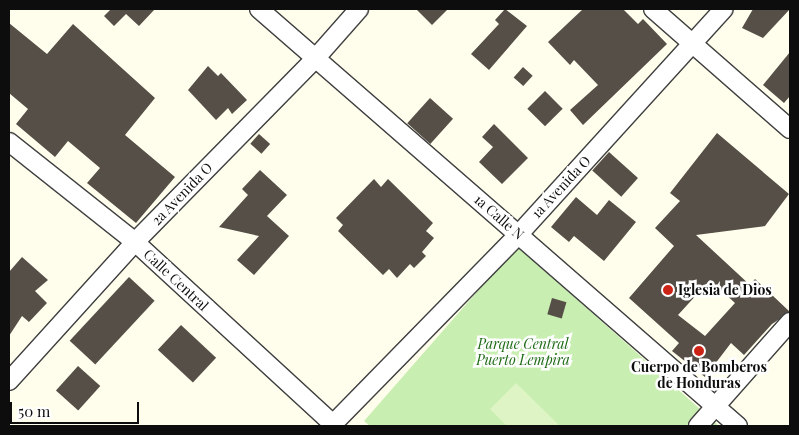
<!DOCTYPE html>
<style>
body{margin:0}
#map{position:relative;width:799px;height:435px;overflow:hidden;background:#fffeec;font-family:"Playfair Display",serif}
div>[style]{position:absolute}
.green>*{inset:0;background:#c9eeb1}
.pitch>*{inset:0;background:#def4c4}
.building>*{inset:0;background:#564f48;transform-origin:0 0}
.roads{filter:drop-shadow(1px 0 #404040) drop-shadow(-1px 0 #404040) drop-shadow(0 1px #404040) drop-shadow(0 -1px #404040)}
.minor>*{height:18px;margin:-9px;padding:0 9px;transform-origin:9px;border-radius:9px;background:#fff}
.dots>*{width:14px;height:14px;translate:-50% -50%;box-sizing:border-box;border:2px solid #fff;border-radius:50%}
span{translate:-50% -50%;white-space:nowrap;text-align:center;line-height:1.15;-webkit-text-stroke:5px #fff;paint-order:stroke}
.street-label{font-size:14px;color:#0d0d0d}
.poi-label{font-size:14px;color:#0d0d0d;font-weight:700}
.left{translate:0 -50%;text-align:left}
.park-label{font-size:14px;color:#1e6b16;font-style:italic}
.frame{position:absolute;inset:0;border:10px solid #0d0d0d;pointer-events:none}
.scale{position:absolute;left:10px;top:402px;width:129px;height:22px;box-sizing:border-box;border:2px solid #0d0d0d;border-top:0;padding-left:6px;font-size:15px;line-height:18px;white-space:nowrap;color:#0d0d0d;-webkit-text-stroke:4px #fff;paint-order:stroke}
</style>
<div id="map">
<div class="green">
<i style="clip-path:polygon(517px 246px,719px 426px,370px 426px,364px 421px)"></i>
</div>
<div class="pitch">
<i style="clip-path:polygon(516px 383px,560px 426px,507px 426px,490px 409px)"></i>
</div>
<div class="building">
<i style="clip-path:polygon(111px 9px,155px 9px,139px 26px,126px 14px,114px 26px,104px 16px)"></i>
<i style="clip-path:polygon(416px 9px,448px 9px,432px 25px)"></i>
<i style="clip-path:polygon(505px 9px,527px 26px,489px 70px,471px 54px,499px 24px,495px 20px)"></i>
<i style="clip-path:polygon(583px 9px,623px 9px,638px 24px,643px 19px,667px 44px,583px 125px,570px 110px,598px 85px,574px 60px,570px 65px,548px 42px)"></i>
<i style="clip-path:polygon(753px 9px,790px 9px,763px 38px,742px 28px)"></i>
<i style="clip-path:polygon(9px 23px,47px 54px,73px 24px,155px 98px,125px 135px,175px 177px,136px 223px,87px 183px,100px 168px,68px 141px,55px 157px,16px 124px,28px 109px,9px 93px)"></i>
<i style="clip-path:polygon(790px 52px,790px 96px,784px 103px,763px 85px)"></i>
<i style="clip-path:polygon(208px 66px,218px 76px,221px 73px,247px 100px,232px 114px,228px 108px,216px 120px,188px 90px)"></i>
<i style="left:523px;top:67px;width:13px;height:14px;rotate:42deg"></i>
<i style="left:545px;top:91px;width:25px;height:25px;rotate:45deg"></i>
<i style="left:430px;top:98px;width:31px;height:34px;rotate:42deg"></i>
<i style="clip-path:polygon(494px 124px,528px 158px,502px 184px,479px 162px,493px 147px,482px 137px)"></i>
<i style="clip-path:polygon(evenodd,717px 133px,789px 194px,765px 226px,696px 235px,750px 285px,755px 279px,790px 312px,772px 324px,744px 355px,731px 343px,705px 377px,672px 351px,679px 343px,629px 298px,674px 246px,655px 228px,680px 201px,670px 193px,717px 133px,710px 280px,735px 303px,705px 336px,678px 315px,710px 280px)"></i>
<i style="left:259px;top:134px;width:15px;height:13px;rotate:42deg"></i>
<i style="left:609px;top:152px;width:39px;height:25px;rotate:42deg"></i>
<i style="clip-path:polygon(260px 170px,287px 195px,267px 216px,289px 236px,254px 275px,237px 260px,259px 236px,219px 227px,248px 195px,242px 189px)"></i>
<i style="clip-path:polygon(374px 179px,381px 187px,388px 179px,433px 223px,426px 231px,434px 238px,422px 252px,426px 256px,414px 268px,410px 264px,397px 278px,389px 269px,383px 275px,338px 231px,343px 225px,336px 218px)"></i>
<i style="clip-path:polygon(576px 197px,597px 215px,609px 200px,636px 222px,604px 261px,574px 236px,569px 242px,551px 227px)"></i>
<i style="clip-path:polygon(22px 257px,48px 280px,35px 291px,47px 303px,29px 322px,22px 316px,9px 336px,9px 272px)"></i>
<i style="left:129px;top:277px;width:35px;height:87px;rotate:43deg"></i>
<i style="left:552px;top:298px;width:15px;height:17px;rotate:16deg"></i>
<i style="left:181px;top:325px;width:48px;height:34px;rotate:43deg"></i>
<i style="left:78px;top:366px;width:30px;height:33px;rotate:42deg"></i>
</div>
<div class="roads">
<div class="minor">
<i style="left:259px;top:9px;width:635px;rotate:41.04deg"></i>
<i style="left:653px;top:9px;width:182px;rotate:41.2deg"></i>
<i style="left:9px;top:142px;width:161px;rotate:38.4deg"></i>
<i style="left:135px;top:242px;width:272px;rotate:42.6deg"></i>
<i style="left:9px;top:381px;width:188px;rotate:-47.8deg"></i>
<i style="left:135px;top:242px;width:255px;rotate:-45.5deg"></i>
<i style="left:314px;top:60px;width:68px;rotate:-48.6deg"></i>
<i style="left:331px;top:426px;width:269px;rotate:-45.6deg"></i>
<i style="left:519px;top:234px;width:304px;rotate:-47.7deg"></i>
<i style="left:698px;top:426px;width:139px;rotate:-48.5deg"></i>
</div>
</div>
<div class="dots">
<i style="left:668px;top:290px;background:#cb2416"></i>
<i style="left:699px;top:351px;background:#cb2416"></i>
</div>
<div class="street-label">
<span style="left:561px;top:187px;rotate:-47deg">1a Avenida O</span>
<span style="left:182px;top:194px;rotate:-46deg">2a Avenida O</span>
<span style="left:499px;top:217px;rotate:41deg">1a Calle N</span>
<span style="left:176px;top:280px;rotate:43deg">Calle Central</span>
</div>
<div class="poi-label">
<span class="left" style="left:678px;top:290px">Iglesia de Dios</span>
<span style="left:699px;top:375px">Cuerpo de Bomberos<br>de Honduras</span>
</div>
<div class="park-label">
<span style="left:523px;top:352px">Parque Central<br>Puerto Lempira</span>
</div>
<div class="frame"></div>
<div class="scale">50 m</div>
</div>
